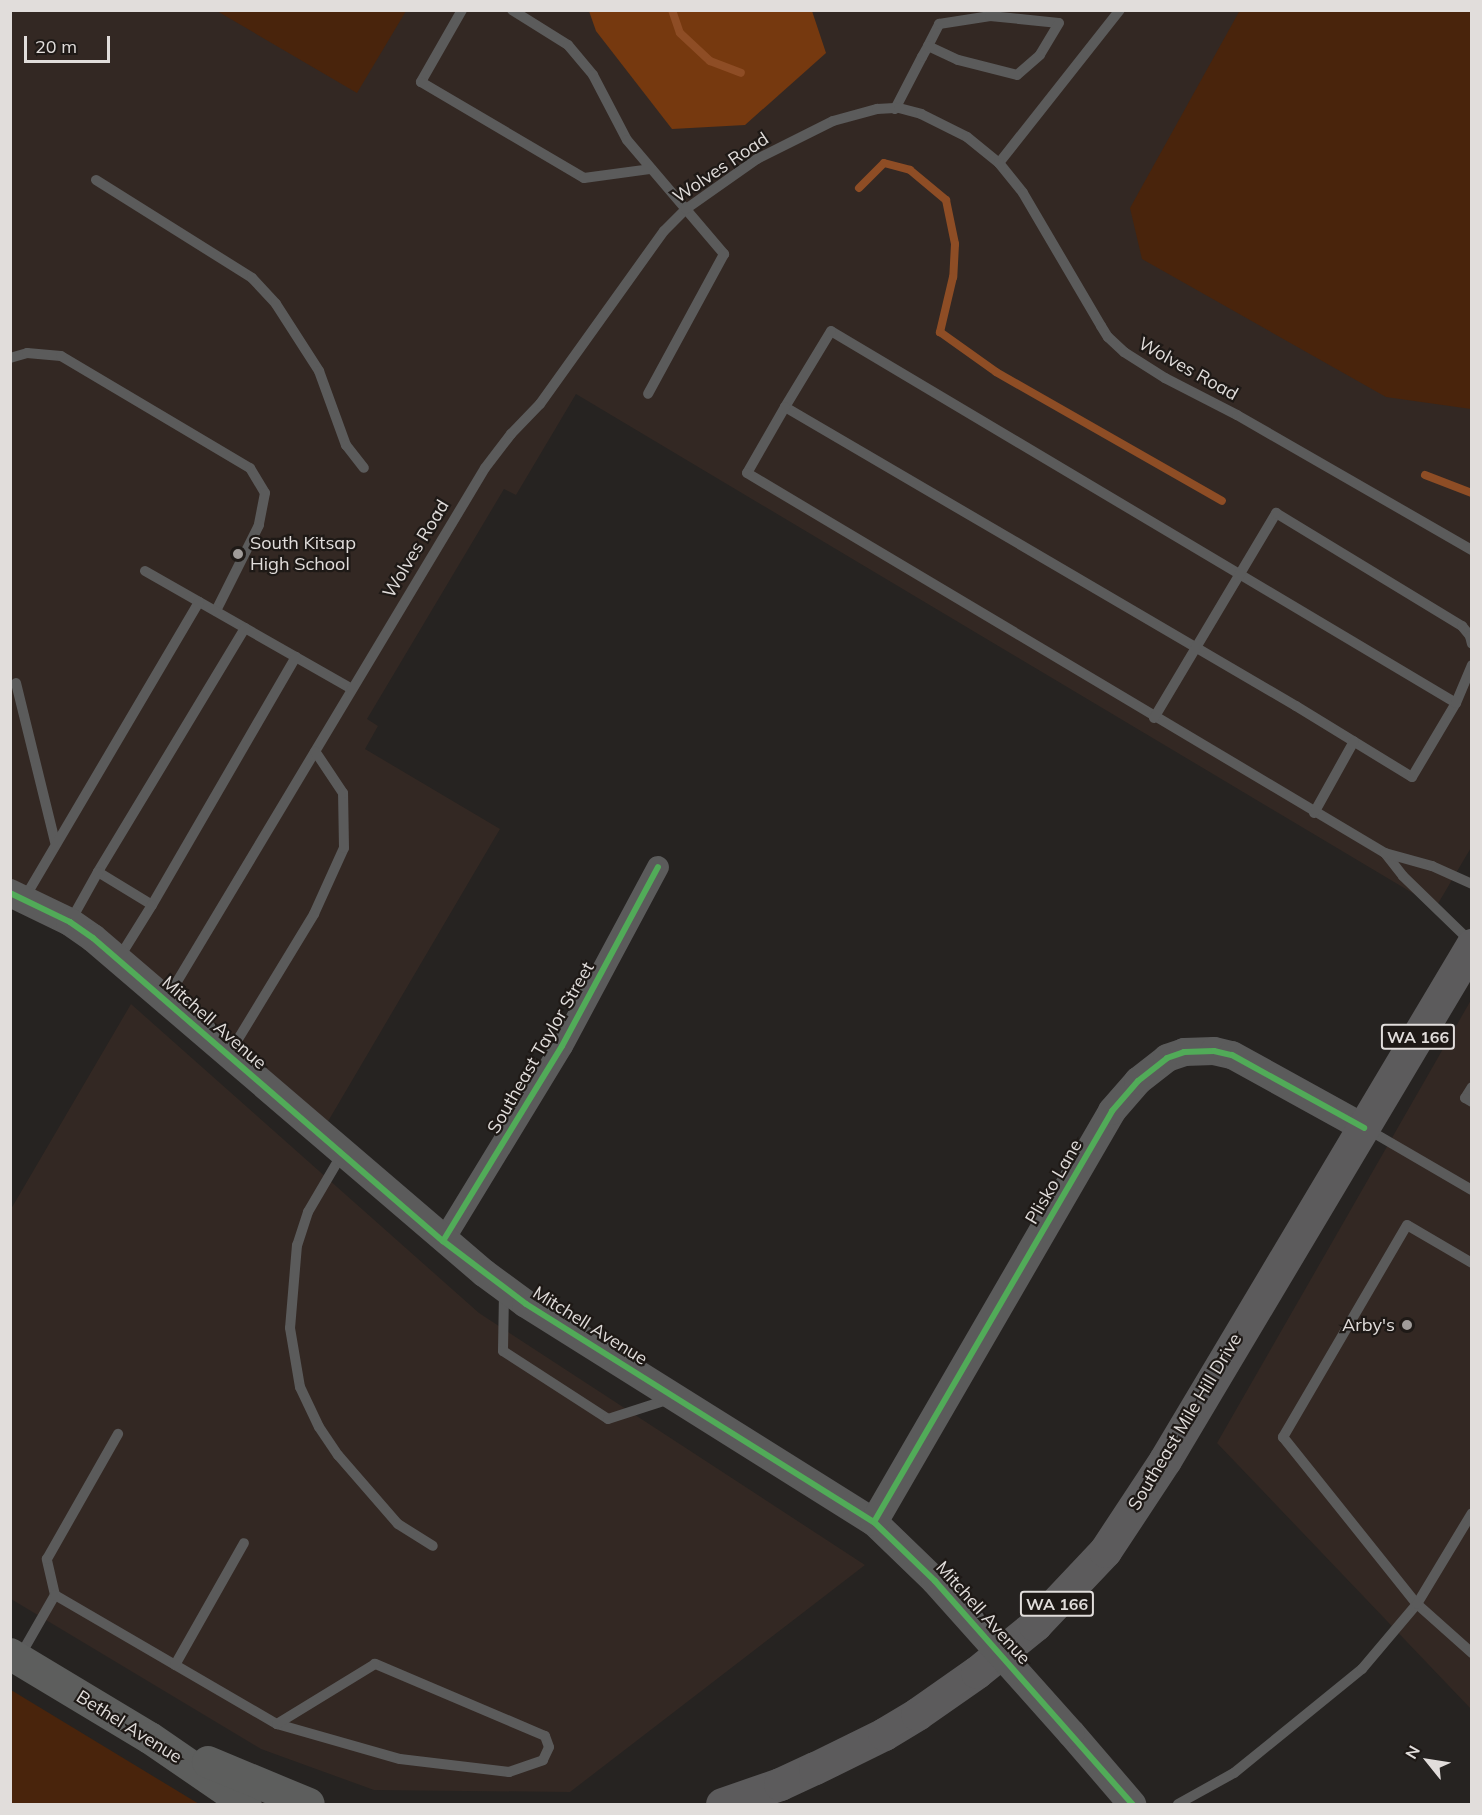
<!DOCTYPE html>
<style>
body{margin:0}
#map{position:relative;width:1482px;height:1815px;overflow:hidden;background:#262321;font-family:Mulish,sans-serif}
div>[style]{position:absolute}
.built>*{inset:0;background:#332823}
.green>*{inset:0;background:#49240c}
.forest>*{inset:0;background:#76390f}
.stream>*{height:8px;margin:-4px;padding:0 4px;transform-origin:4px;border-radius:4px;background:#8e4d25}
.service>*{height:10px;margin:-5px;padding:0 5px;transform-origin:5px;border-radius:5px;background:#5b5b5b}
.minor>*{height:22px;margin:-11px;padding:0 11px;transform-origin:11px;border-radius:11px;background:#5b5b5b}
.tertiary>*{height:28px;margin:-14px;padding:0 14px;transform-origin:14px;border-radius:14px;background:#5b5b5b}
.secondary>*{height:32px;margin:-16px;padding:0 16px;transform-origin:16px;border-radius:16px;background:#5d5e5d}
.primary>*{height:33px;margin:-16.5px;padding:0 16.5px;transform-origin:16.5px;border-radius:16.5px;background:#5c5b5c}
.tertiary-bridge>*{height:28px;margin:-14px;padding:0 14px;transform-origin:14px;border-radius:14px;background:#5b5b5b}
.cycleway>*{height:6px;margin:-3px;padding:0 3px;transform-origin:3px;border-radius:3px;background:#51ab58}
.dots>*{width:16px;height:16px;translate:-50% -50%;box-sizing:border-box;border:3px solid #1e1916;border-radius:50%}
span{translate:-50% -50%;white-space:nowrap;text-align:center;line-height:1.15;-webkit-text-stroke:4.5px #1e1916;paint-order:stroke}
.shield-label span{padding:2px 4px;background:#1e1916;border:2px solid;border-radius:4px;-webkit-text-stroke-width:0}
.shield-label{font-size:16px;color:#e1dddb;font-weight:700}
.street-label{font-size:18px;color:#e1dddb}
.poi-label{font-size:18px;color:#e1dddb}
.left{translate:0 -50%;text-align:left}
.right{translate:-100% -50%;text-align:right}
.frame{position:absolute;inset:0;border:12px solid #e1dddb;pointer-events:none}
.north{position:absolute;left:1398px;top:1731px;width:60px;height:60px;-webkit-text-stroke:4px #1e1916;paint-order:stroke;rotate:300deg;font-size:16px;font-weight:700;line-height:24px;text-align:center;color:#e1dddb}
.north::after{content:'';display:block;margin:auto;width:21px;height:27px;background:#e1dddb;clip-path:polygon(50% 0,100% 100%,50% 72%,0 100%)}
.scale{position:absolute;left:24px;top:36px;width:86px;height:27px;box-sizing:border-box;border:3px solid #e1dddb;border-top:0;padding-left:8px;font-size:18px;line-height:21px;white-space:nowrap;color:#e1dddb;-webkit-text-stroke:4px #1e1916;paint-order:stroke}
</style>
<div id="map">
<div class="built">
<i style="clip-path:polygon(10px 11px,1471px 11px,1472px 846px,1436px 907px,576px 394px,516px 495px,504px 489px,367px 719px,378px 726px,365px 749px,500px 829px,320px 1135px,229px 1055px,11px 893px)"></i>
<i style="clip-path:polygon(1471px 1000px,1471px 1709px,1217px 1443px)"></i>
<i style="clip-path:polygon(131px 1004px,479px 1313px,865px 1565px,570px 1792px,374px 1790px,261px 1749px,11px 1599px,11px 1209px)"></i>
</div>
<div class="green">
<i style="clip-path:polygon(1240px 10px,1471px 11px,1471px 409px,1386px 397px,1142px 259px,1130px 208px)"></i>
<i style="clip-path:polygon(217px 11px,406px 11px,357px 93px)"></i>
<i style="clip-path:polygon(10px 1690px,11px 1690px,199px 1804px,11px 1804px)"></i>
</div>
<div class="forest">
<i style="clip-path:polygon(589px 11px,812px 11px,826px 53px,745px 125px,672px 129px,596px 31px)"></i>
</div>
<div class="stream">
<i style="left:672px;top:10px;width:24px;rotate:71deg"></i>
<i style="left:680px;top:33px;width:41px;rotate:43deg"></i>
<i style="left:710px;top:61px;width:33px;rotate:21deg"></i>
<i style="left:859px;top:188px;width:35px;rotate:-45deg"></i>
<i style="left:884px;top:163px;width:27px;rotate:15deg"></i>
<i style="left:910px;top:170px;width:47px;rotate:39.8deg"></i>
<i style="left:946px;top:200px;width:45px;rotate:78.4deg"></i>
<i style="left:955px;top:244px;width:33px;rotate:93deg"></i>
<i style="left:953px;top:277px;width:57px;rotate:103.3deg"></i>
<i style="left:940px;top:332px;width:69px;rotate:35.5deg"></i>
<i style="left:996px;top:372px;width:260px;rotate:29.7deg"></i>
<i style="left:1425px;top:475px;width:50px;rotate:21deg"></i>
</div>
<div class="service">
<i style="left:462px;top:10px;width:83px;rotate:119.7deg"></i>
<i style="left:421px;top:82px;width:189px;rotate:30.5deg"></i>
<i style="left:584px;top:178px;width:68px;rotate:-7.7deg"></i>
<i style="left:512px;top:10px;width:66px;rotate:32deg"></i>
<i style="left:568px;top:45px;width:39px;rotate:50deg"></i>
<i style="left:593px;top:75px;width:73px;rotate:62.4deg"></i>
<i style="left:627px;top:140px;width:150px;rotate:49.6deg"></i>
<i style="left:724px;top:254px;width:159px;rotate:118.5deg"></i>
<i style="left:895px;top:109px;width:59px;rotate:-62.6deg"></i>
<i style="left:922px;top:57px;width:13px;rotate:-61deg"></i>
<i style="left:928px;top:46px;width:25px;rotate:-63deg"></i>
<i style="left:939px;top:24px;width:52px;rotate:-8.9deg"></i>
<i style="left:990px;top:16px;width:69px;rotate:5.8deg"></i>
<i style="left:1059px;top:23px;width:37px;rotate:121deg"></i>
<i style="left:1040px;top:55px;width:30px;rotate:139deg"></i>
<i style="left:1017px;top:75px;width:61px;rotate:-165.7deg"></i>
<i style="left:958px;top:60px;width:33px;rotate:-155deg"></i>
<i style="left:999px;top:163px;width:195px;rotate:-51.7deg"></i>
<i style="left:96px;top:180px;width:184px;rotate:32.1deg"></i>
<i style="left:252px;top:278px;width:35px;rotate:47deg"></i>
<i style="left:276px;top:304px;width:80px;rotate:57.3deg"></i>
<i style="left:319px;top:371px;width:79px;rotate:70deg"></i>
<i style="left:346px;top:445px;width:29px;rotate:52deg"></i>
<i style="left:10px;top:358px;width:18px;rotate:-16deg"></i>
<i style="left:27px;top:353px;width:34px;rotate:5deg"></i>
<i style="left:61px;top:356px;width:220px;rotate:30.7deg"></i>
<i style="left:250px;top:468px;width:29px;rotate:59deg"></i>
<i style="left:265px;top:493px;width:33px;rotate:101deg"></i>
<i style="left:259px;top:525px;width:96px;rotate:116.6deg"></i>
<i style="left:785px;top:407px;width:592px;rotate:30.33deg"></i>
<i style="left:1296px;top:706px;width:136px;rotate:31.5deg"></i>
<i style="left:1412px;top:777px;width:86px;rotate:-59.3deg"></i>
<i style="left:1456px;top:703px;width:727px;rotate:-149.24deg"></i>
<i style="left:831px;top:331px;width:89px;rotate:121.2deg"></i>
<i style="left:785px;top:407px;width:76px;rotate:119.9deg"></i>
<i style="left:747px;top:473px;width:743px;rotate:30.78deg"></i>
<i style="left:145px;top:571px;width:238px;rotate:29.7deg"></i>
<i style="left:245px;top:628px;width:285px;rotate:121.1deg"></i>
<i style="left:98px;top:872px;width:63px;rotate:31.4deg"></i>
<i style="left:152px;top:905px;width:287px;rotate:-59.9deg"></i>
<i style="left:16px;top:683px;width:164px;rotate:76.2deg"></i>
<i style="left:1456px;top:703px;width:41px;rotate:-67.2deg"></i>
<i style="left:1154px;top:718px;width:239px;rotate:-59.2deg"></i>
<i style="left:1276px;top:513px;width:218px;rotate:31.3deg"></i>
<i style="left:1462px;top:626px;width:13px;rotate:51deg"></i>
<i style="left:1470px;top:636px;width:8px;rotate:76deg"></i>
<i style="left:1314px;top:813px;width:82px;rotate:-60.9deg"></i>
<i style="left:24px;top:899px;width:345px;rotate:-59.5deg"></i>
<i style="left:70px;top:922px;width:57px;rotate:-60.8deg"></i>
<i style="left:1471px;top:942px;width:95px;rotate:-135.9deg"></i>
<i style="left:1403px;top:876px;width:29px;rotate:-128deg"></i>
<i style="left:1385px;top:853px;width:49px;rotate:15.5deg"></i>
<i style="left:1432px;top:866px;width:44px;rotate:24.2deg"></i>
<i style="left:119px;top:958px;width:62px;rotate:-58.1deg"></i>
<i style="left:166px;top:1000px;width:620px;rotate:-59.05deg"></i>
<i style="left:485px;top:468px;width:43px;rotate:-52.6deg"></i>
<i style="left:511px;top:434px;width:42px;rotate:-46deg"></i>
<i style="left:540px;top:404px;width:213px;rotate:-54.4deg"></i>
<i style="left:664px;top:231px;width:31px;rotate:-45deg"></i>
<i style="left:686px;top:209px;width:87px;rotate:-35.2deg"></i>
<i style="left:757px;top:159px;width:85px;rotate:-26.6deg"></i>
<i style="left:833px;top:121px;width:46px;rotate:-15.3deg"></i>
<i style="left:877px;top:109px;width:22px;rotate:-3deg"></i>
<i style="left:899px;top:108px;width:23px;rotate:15deg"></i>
<i style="left:921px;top:114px;width:51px;rotate:26.6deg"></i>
<i style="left:967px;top:137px;width:41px;rotate:39.1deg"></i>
<i style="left:999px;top:163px;width:38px;rotate:51deg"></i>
<i style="left:1023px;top:193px;width:154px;rotate:59.6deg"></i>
<i style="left:1101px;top:326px;width:13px;rotate:58deg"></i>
<i style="left:1108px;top:337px;width:22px;rotate:43deg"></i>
<i style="left:1124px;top:352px;width:49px;rotate:32.4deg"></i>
<i style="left:1165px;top:378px;width:81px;rotate:27.2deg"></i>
<i style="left:1237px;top:415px;width:271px;rotate:29.9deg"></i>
<i style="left:229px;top:1054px;width:164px;rotate:-58.7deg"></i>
<i style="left:314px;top:914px;width:72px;rotate:-65.6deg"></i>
<i style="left:344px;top:848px;width:55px;rotate:-91deg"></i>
<i style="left:343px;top:793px;width:50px;rotate:-123.7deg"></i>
<i style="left:1472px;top:1087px;width:13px;rotate:122deg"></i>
<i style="left:1465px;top:1098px;width:8px;rotate:30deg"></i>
<i style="left:1367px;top:1129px;width:121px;rotate:30.2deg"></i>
<i style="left:342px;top:1154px;width:67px;rotate:120.4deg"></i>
<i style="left:308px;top:1212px;width:35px;rotate:108deg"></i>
<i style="left:297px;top:1245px;width:83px;rotate:94.8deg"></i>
<i style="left:290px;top:1328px;width:60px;rotate:80.4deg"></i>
<i style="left:300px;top:1387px;width:44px;rotate:64.6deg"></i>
<i style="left:319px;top:1427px;width:34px;rotate:56deg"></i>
<i style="left:338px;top:1455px;width:91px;rotate:49deg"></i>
<i style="left:398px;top:1524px;width:41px;rotate:32.2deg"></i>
<i style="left:1472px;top:1263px;width:75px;rotate:-149.7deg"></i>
<i style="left:1407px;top:1225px;width:246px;rotate:120.3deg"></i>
<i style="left:1283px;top:1437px;width:214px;rotate:51.3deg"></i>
<i style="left:1417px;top:1604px;width:74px;rotate:41.7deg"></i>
<i style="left:504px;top:1293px;width:58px;rotate:91deg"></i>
<i style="left:503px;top:1351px;width:125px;rotate:32.9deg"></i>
<i style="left:608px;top:1419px;width:65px;rotate:-17.9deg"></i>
<i style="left:55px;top:1595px;width:37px;rotate:-103deg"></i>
<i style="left:47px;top:1559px;width:144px;rotate:-60.4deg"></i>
<i style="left:20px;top:1656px;width:70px;rotate:-60.2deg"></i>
<i style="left:55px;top:1595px;width:257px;rotate:30.2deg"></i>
<i style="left:277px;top:1724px;width:128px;rotate:15.9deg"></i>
<i style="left:400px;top:1759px;width:110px;rotate:6.8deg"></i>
<i style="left:509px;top:1772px;width:36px;rotate:-19deg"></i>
<i style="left:543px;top:1760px;width:14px;rotate:-65deg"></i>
<i style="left:549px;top:1747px;width:12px;rotate:-110deg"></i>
<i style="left:545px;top:1736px;width:185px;rotate:-157deg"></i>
<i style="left:375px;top:1664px;width:115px;rotate:148.5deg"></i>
<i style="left:175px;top:1665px;width:140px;rotate:-60.5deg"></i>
<i style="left:1178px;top:1804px;width:64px;rotate:-29deg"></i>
<i style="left:1234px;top:1773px;width:165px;rotate:-39.1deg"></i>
<i style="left:1362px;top:1669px;width:85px;rotate:-49.8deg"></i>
<i style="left:1417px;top:1604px;width:106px;rotate:-58.9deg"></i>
</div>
<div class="minor">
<i style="left:443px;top:1241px;width:228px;rotate:-58.6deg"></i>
<i style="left:562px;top:1046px;width:203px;rotate:-61.8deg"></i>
</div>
<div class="tertiary">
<i style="left:10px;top:893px;width:67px;rotate:25.8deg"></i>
<i style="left:70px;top:922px;width:28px;rotate:35deg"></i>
<i style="left:93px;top:938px;width:515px;rotate:40.59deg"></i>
<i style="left:484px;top:1273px;width:52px;rotate:36.4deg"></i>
<i style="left:526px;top:1304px;width:411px;rotate:32.1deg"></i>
<i style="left:874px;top:1522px;width:85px;rotate:44deg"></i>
<i style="left:874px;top:1522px;width:475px;rotate:-59.9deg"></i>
<i style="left:1112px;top:1111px;width:40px;rotate:-49deg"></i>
<i style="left:1138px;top:1081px;width:37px;rotate:-38deg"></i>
<i style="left:1167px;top:1058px;width:18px;rotate:-19deg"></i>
<i style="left:1184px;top:1052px;width:30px;rotate:-2deg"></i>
<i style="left:1214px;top:1051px;width:18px;rotate:13deg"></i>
<i style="left:1232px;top:1055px;width:151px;rotate:28.9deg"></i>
<i style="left:1071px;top:1733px;width:94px;rotate:49.3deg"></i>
</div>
<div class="secondary">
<i style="left:10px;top:1654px;width:163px;rotate:31deg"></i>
<i style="left:150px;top:1738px;width:116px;rotate:34.5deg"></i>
<i style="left:208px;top:1762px;width:109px;rotate:22.6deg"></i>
</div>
<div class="primary">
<i style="left:722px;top:1804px;width:61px;rotate:-19deg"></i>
<i style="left:780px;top:1784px;width:38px;rotate:-25deg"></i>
<i style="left:815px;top:1768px;width:77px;rotate:-26.2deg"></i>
<i style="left:884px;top:1734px;width:39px;rotate:-31deg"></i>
<i style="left:917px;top:1714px;width:73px;rotate:-35deg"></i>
<i style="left:977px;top:1672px;width:75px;rotate:-39deg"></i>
<i style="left:1035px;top:1625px;width:102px;rotate:-46.6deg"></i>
<i style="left:1105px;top:1551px;width:109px;rotate:-56.6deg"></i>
<i style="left:1165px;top:1460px;width:600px;rotate:-59.2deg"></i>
</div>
<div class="tertiary-bridge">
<i style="left:935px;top:1581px;width:204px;rotate:48.2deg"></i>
</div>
<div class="cycleway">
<i style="left:10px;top:893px;width:67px;rotate:25.8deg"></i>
<i style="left:70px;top:922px;width:28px;rotate:35deg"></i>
<i style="left:93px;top:938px;width:463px;rotate:40.9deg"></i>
<i style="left:443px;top:1241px;width:104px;rotate:37.2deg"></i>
<i style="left:526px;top:1304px;width:411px;rotate:32.1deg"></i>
<i style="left:874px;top:1522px;width:85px;rotate:44deg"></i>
<i style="left:935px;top:1581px;width:298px;rotate:48.5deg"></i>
<i style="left:443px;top:1241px;width:228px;rotate:-58.6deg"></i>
<i style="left:562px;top:1046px;width:203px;rotate:-61.8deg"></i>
<i style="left:874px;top:1522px;width:475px;rotate:-59.9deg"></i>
<i style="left:1112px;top:1111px;width:40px;rotate:-49deg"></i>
<i style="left:1138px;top:1081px;width:37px;rotate:-38deg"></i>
<i style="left:1167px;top:1058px;width:18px;rotate:-19deg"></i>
<i style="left:1184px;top:1052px;width:30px;rotate:-2deg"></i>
<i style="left:1214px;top:1051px;width:18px;rotate:13deg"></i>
<i style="left:1232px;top:1055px;width:151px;rotate:28.9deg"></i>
</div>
<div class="dots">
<i style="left:238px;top:554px;background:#a09c9a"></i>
<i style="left:1407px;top:1325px;background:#a09c9a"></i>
</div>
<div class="shield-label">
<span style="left:1418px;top:1037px">WA 166</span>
<span style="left:1057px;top:1604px">WA 166</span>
</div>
<div class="street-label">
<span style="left:721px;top:168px;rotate:-34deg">Wolves Road</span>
<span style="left:1188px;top:369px;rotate:29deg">Wolves Road</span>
<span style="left:416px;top:549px;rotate:-59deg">Wolves Road</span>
<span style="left:214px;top:1023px;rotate:41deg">Mitchell Avenue</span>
<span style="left:541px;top:1048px;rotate:-60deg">Southeast Taylor Street</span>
<span style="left:1054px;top:1182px;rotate:-60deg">Plisko Lane</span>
<span style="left:590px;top:1326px;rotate:32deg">Mitchell Avenue</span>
<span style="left:1185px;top:1422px;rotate:-59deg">Southeast Mile Hill Drive</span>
<span style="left:983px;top:1613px;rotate:48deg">Mitchell Avenue</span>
<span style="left:129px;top:1727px;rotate:32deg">Bethel Avenue</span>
</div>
<div class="poi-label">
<span class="left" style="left:250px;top:554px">South Kitsap<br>High School</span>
<span class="right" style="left:1395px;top:1325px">Arby's</span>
</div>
<div class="frame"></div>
<div class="north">N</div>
<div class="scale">20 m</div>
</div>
